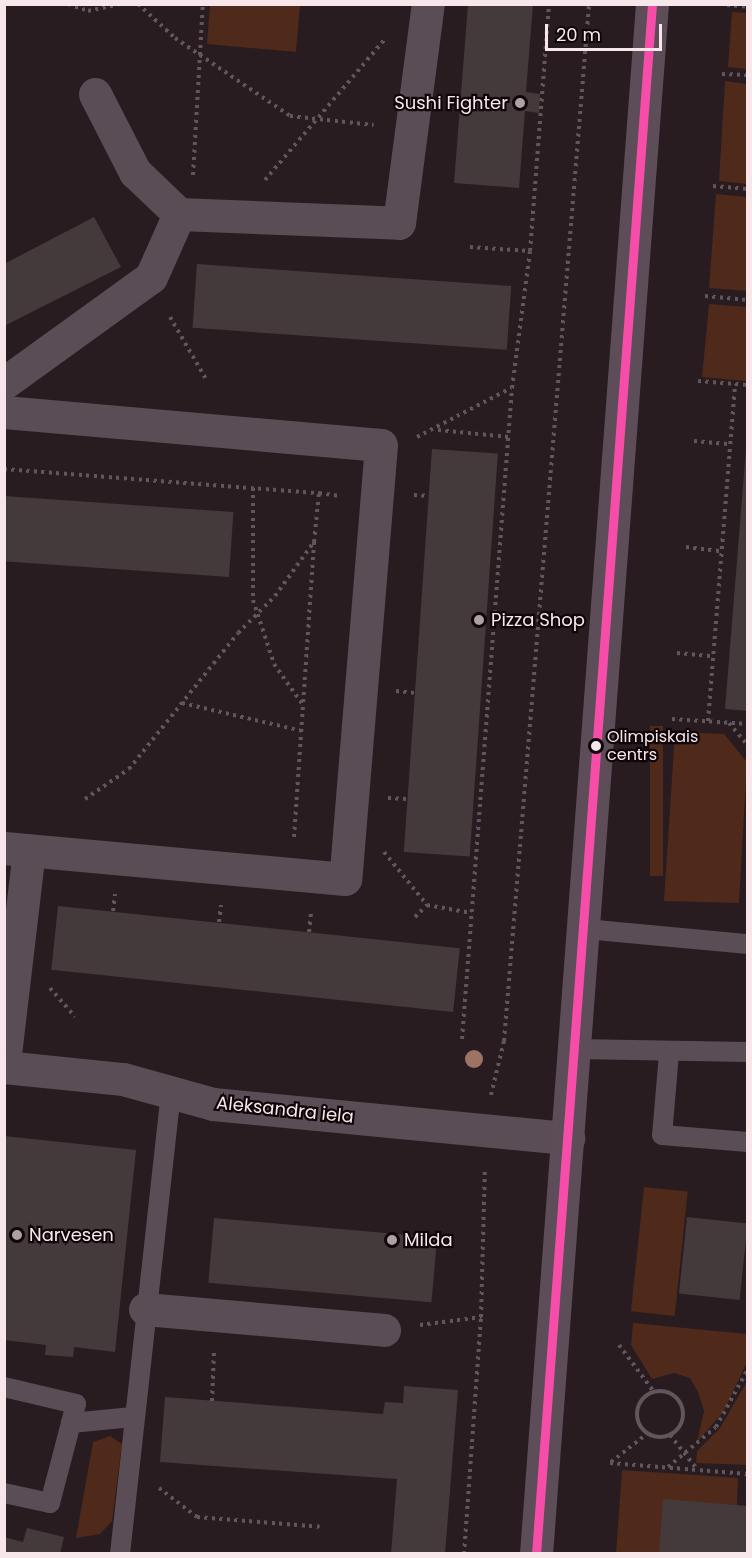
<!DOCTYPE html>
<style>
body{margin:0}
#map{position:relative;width:752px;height:1558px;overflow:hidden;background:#281c20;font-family:Poppins,sans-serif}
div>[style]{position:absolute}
.green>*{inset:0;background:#4f2919;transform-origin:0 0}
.building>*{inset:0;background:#44393b;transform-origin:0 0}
.path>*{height:4px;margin-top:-2px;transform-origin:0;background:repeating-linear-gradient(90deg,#61565c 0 3px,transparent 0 7.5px)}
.path>.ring{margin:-2px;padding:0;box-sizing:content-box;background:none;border:4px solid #61565c;border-radius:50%}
.lane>*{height:20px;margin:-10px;padding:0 10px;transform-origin:10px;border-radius:10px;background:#5a4d55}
.street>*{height:33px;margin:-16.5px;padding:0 16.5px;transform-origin:16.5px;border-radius:16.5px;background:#5a4d55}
.secondary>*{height:33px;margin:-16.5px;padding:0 16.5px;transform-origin:16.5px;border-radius:16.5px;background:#5d4d58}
.bus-1>*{height:9px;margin:-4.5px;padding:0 4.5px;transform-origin:4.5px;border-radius:4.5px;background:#f54da8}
.trees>*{width:18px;height:18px;margin:-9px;border-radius:50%;background:#9d7364}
.dots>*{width:16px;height:16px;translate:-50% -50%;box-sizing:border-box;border:3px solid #0f0609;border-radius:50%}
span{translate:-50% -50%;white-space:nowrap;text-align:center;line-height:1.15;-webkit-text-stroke:4.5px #0f0609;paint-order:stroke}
.bus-label{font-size:16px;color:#f7e7eb}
.left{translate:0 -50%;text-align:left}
.poi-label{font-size:18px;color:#f7e7eb}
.right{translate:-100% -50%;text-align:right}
.street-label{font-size:18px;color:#f7e7eb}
.frame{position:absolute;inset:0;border:6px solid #f7e7eb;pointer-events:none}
.scale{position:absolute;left:545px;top:24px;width:117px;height:27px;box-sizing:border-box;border:3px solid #f7e7eb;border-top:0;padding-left:8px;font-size:18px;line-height:21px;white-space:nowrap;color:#f7e7eb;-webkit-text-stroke:4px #0f0609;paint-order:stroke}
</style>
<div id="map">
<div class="green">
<i style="clip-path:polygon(210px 5px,300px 5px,296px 52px,207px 44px)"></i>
<i style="clip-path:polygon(732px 12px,747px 13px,747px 69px,728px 67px)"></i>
<i style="clip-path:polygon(725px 81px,747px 84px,747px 184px,719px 181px)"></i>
<i style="clip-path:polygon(716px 194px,747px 197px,747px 291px,709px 288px)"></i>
<i style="clip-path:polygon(709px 304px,747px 307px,746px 381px,702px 377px)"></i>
<i style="left:650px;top:726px;width:13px;height:150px"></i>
<i style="clip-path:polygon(675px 732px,724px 734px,747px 762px,739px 903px,664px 901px)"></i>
<i style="left:644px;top:1187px;width:44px;height:125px;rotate:6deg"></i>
<i style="clip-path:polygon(633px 1323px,747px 1334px,747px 1362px,724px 1411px,697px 1442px,704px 1411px,698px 1392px,690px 1378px,674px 1373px,652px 1379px,631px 1345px)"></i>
<i style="clip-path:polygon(747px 1381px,747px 1465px,696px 1463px,697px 1451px,720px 1428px)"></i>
<i style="clip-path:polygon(110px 1436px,122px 1444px,112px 1521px,100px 1534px,76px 1538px,93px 1442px)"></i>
<i style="clip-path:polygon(622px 1470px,738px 1478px,737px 1505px,659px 1553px,616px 1554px)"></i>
</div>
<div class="building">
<i style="clip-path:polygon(468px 4px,533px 4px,526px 92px,540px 94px,539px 113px,525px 111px,519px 188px,454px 183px)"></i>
<i style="clip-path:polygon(94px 217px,121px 267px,4px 326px,4px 264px)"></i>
<i style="left:197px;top:264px;width:315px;height:64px;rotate:4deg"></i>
<i style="left:432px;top:449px;width:66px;height:404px;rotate:4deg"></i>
<i style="clip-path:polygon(746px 449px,748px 449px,748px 711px,725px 709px)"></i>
<i style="left:4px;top:496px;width:230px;height:65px;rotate:4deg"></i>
<i style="left:58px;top:906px;width:404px;height:64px;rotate:6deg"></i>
<i style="clip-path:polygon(4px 1136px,136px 1150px,115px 1352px,74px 1347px,73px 1357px,45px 1355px,46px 1345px,4px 1340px)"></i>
<i style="left:687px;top:1217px;width:61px;height:77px;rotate:6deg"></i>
<i style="left:214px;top:1218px;width:224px;height:65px;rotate:5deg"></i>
<i style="clip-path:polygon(404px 1386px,458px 1390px,445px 1554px,391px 1554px,397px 1479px,160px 1462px,165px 1397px,383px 1414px,385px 1402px,403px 1403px)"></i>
<i style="clip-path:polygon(663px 1499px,748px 1506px,748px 1554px,659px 1554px)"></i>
<i style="clip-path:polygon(27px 1528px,64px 1537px,60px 1554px,4px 1554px,4px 1537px,23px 1542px)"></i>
</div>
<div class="path">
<i style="left:68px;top:4px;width:21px;rotate:19deg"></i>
<i style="left:88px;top:11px;width:33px;rotate:-12deg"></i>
<i style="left:138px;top:4px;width:50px;rotate:42.6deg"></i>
<i style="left:175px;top:38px;width:139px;rotate:34.1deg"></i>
<i style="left:290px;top:116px;width:84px;rotate:6.1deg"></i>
<i style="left:727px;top:5px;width:21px;rotate:5deg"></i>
<i style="left:722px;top:74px;width:26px;rotate:2deg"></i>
<i style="left:193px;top:175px;width:171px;rotate:-86.7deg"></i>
<i style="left:265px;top:180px;width:185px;rotate:-49.6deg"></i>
<i style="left:713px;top:186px;width:35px;rotate:5deg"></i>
<i style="left:470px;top:247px;width:60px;rotate:3.8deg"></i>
<i style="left:705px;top:296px;width:43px;rotate:5.3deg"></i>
<i style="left:170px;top:317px;width:72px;rotate:59.9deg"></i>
<i style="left:698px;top:381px;width:50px;rotate:4.6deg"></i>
<i style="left:438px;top:430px;width:71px;rotate:5.6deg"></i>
<i style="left:417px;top:437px;width:106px;rotate:-27.5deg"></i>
<i style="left:694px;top:441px;width:36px;rotate:5deg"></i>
<i style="left:4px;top:469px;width:316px;rotate:4.4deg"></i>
<i style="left:253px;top:488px;width:112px;rotate:90deg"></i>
<i style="left:253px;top:600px;width:67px;rotate:71.8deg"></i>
<i style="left:274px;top:664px;width:50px;rotate:54.7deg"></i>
<i style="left:414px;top:495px;width:15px;rotate:4deg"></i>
<i style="left:686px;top:547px;width:35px;rotate:7deg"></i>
<i style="left:677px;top:653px;width:36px;rotate:5deg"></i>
<i style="left:396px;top:691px;width:18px;rotate:6deg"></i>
<i style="left:182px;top:703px;width:123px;rotate:13.1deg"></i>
<i style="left:672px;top:719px;width:76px;rotate:3.8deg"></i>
<i style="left:708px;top:721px;width:338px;rotate:-85.4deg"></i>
<i style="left:729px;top:723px;width:30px;rotate:50deg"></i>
<i style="left:388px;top:798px;width:18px;rotate:3deg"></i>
<i style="left:85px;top:799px;width:53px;rotate:-34.3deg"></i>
<i style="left:129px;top:769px;width:174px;rotate:-51.3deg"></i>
<i style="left:238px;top:633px;width:52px;rotate:-45deg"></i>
<i style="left:275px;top:596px;width:67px;rotate:-54.2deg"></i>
<i style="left:314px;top:542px;width:49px;rotate:-84.2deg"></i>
<i style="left:319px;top:493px;width:21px;rotate:8deg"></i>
<i style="left:294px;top:837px;width:296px;rotate:-86.1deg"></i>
<i style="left:384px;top:852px;width:68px;rotate:50.9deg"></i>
<i style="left:113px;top:911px;width:17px;rotate:-83deg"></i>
<i style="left:415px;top:917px;width:17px;rotate:-45deg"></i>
<i style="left:427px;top:905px;width:45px;rotate:10.3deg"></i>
<i style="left:219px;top:922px;width:17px;rotate:-83deg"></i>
<i style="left:309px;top:932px;width:20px;rotate:-84deg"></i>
<i style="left:50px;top:988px;width:38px;rotate:49deg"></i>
<i style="left:462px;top:1039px;width:653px;rotate:-85.61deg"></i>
<i style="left:512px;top:388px;width:138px;rotate:-82.5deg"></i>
<i style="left:530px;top:251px;width:248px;rotate:-85.6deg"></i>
<i style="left:491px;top:1095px;width:56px;rotate:-76.5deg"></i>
<i style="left:504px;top:1041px;width:1040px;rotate:-85.31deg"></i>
<i style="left:420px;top:1325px;width:62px;rotate:-7.5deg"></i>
<i style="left:619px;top:1345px;width:59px;rotate:53.3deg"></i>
<i class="ring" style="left:637px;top:1391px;width:42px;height:42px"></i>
<i style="left:212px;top:1401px;width:49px;rotate:-87.7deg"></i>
<i style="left:670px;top:1435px;width:43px;rotate:51.5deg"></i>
<i style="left:611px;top:1462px;width:47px;rotate:-38.1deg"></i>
<i style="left:610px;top:1463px;width:138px;rotate:4.6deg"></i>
<i style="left:668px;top:1467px;width:62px;rotate:-39.8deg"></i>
<i style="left:716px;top:1427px;width:66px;rotate:-61.1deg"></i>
<i style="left:159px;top:1488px;width:48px;rotate:37.3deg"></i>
<i style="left:197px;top:1517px;width:123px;rotate:4.6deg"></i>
<i style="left:464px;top:1554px;width:238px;rotate:-85.9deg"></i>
<i style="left:481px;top:1317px;width:149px;rotate:-88.5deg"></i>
</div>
<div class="lane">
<i style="left:585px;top:929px;width:164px;rotate:5.3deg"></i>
<i style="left:575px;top:1049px;width:173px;rotate:1deg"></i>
<i style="left:669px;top:1054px;width:81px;rotate:94.9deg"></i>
<i style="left:662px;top:1135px;width:86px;rotate:4.7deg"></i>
<i style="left:4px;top:1387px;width:74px;rotate:13.3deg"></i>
<i style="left:76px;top:1404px;width:20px;rotate:105deg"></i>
<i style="left:4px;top:1493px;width:47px;rotate:12.3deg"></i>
<i style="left:50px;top:1503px;width:83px;rotate:-75.3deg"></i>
<i style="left:71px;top:1423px;width:62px;rotate:-5.5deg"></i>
<i style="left:120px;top:1554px;width:464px;rotate:-83.7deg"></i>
</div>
<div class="street">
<i style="left:95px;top:94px;width:88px;rotate:62.9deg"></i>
<i style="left:135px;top:172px;width:61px;rotate:43.7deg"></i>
<i style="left:4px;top:383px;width:181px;rotate:-35.8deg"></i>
<i style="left:151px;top:277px;width:69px;rotate:-66deg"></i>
<i style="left:179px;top:214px;width:220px;rotate:2.3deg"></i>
<i style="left:399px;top:223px;width:221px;rotate:-82.5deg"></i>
<i style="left:4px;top:412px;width:378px;rotate:5deg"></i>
<i style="left:381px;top:445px;width:435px;rotate:94.7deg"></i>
<i style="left:345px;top:879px;width:342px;rotate:-174.8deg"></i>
<i style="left:4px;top:1063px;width:214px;rotate:-83.3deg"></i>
<i style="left:4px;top:1067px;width:120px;rotate:5.8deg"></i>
<i style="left:123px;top:1079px;width:93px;rotate:15.5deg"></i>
<i style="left:213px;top:1104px;width:357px;rotate:5.5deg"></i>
<i style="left:145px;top:1309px;width:240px;rotate:5deg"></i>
</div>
<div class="secondary">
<i style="left:536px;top:1554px;width:1554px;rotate:-85.72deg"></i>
</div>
<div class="bus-1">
<i style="left:536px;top:1554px;width:1554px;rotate:-85.72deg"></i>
</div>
<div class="trees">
<i style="left:474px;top:1059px"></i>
</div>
<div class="dots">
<i style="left:520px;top:103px;background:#afa0a4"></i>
<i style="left:479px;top:620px;background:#afa0a4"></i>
<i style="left:596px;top:746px;background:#f7e7eb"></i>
<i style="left:17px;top:1235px;background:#afa0a4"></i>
<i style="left:392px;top:1240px;background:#afa0a4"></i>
</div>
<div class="bus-label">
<span class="left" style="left:607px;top:746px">Olimpiskais<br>centrs</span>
</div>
<div class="poi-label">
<span class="right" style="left:508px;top:103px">Sushi Fighter</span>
<span class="left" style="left:491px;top:620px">Pizza Shop</span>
<span class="left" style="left:29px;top:1235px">Narvesen</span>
<span class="left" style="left:404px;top:1240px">Milda</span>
</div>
<div class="street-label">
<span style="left:285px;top:1110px;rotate:6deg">Aleksandra iela</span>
</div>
<div class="frame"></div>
<div class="scale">20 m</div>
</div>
